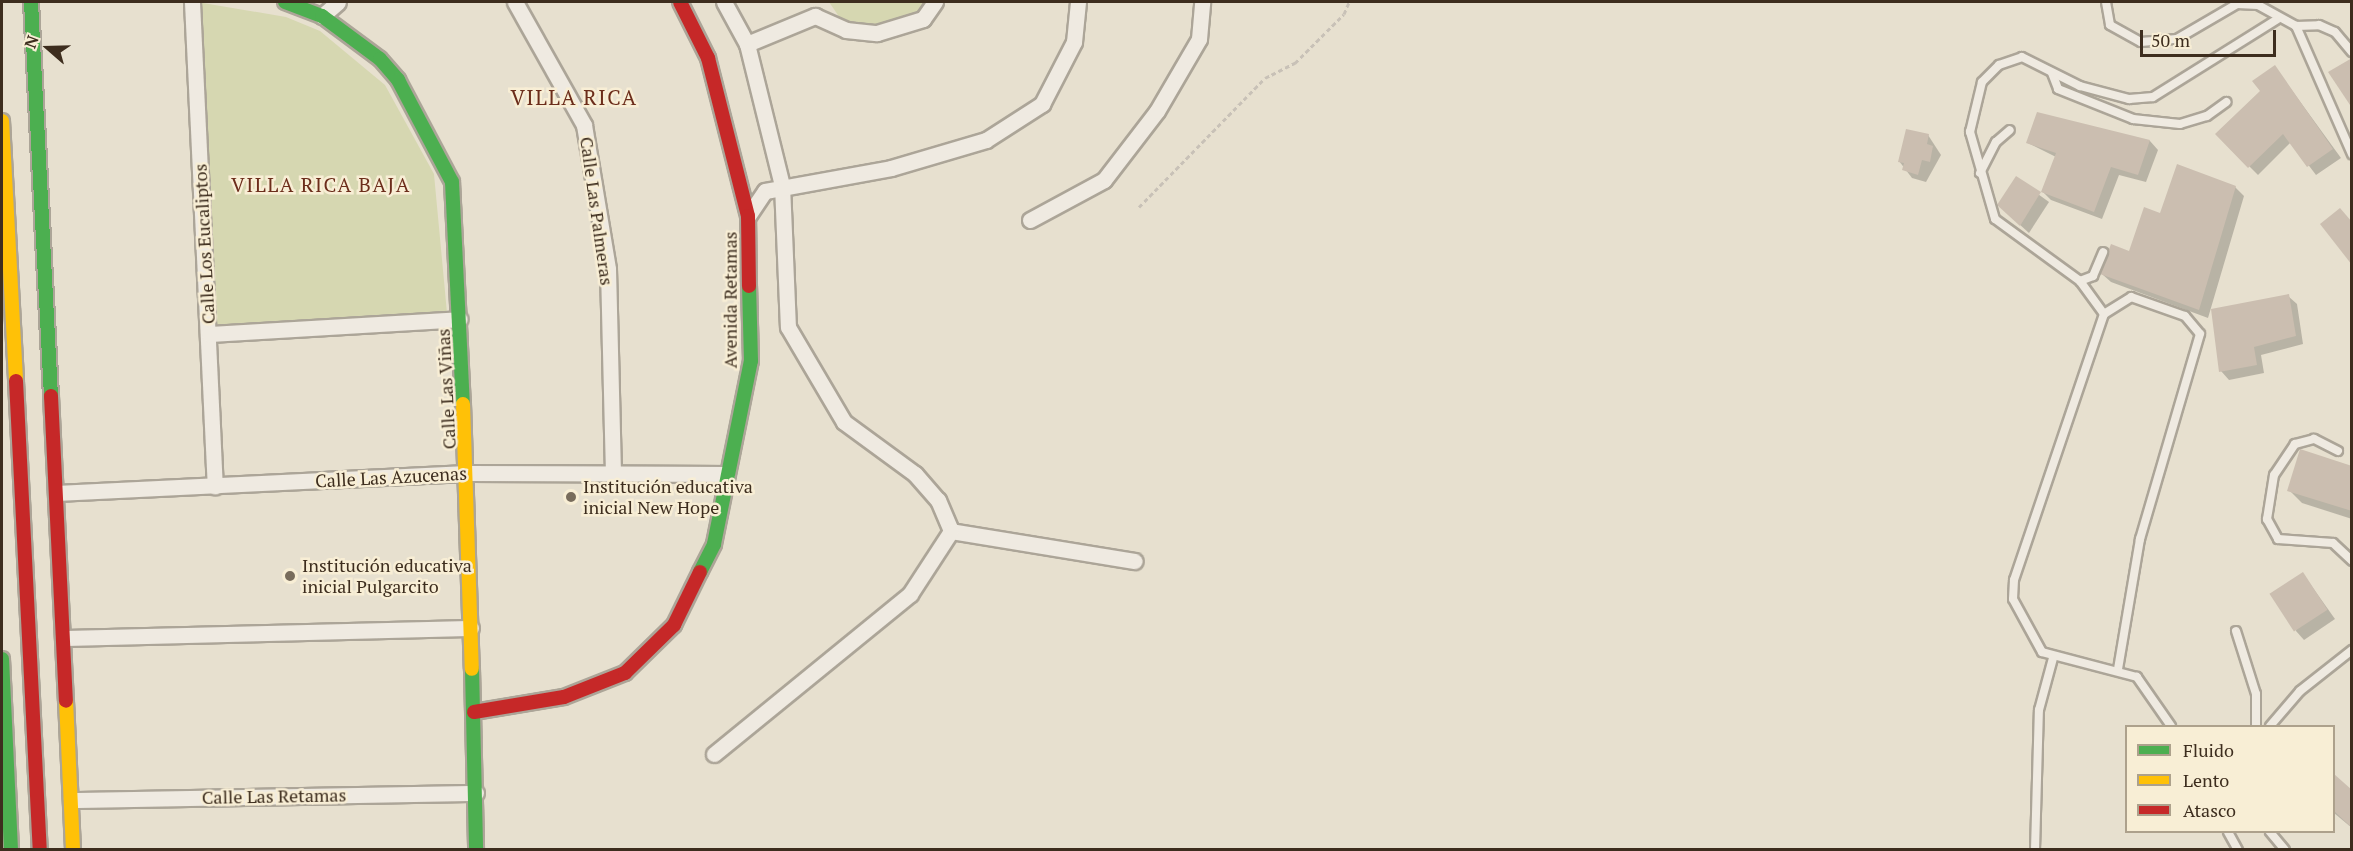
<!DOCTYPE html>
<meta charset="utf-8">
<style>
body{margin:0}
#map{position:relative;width:2353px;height:851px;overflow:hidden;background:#e7e0cf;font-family:"PT Serif",serif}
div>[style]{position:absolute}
.green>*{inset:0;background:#d6d7b1}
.shadow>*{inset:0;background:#0003}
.building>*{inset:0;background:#cbbeb0;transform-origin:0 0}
.path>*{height:3px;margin-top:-1.5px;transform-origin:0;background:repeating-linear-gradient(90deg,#c8c1b7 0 4.5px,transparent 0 7.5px)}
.roads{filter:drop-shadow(2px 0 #aca598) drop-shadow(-2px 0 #aca598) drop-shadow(0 2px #aca598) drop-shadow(0 -2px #aca598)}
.lane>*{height:8px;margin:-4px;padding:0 4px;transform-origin:4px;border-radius:4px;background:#efeae1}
.street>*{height:15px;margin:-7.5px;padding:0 7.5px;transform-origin:7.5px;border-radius:7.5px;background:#efeae1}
.fast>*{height:14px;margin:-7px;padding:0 7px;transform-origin:7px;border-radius:7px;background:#4caf50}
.slow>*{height:14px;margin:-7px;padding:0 7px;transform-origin:7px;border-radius:7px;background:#ffc107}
.jam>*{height:14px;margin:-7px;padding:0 7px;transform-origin:7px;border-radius:7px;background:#c62828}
.dots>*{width:16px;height:16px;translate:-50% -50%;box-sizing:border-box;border:3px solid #f8eed5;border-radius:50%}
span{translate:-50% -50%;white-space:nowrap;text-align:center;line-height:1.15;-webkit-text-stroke:5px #f8eed5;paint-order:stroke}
.street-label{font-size:18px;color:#3d2d1e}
.poi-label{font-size:18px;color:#3d2d1e}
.left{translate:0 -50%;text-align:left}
.neighbourhood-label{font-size:20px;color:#6c2d1b;letter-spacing:1.5px}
.quarter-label{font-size:21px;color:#6c2d1b;letter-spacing:1.5px}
.frame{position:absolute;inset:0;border:3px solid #3d2d1e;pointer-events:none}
.legend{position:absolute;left:2125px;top:725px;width:210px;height:108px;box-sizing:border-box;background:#f8eed5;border:2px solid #ada18c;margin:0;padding:8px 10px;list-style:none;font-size:18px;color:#3d2d1e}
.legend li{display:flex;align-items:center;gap:12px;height:30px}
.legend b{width:30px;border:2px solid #ada18c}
.north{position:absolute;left:18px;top:18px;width:60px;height:60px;-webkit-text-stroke:4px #f8eed5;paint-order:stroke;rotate:290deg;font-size:16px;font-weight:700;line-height:24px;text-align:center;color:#3d2d1e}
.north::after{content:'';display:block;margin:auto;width:21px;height:27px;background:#3d2d1e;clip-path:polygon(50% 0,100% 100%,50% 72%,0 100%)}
.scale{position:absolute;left:2140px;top:30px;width:136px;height:27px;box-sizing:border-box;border:3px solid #3d2d1e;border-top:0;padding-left:8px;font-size:18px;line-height:21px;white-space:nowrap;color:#3d2d1e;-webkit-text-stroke:4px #f8eed5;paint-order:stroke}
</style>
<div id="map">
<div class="green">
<i style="clip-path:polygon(197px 2px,286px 17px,320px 31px,385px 85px,434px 174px,447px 313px,214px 326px)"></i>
<i style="clip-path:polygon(829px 2px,928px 2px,917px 12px,873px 28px,842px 21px)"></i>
</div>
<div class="shadow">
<i style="clip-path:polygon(2275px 67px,2341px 158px,2316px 175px,2291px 142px,2258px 175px,2217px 134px,2261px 92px)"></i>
<i style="clip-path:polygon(2038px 114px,2150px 141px,2158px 150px,2146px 182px,2119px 175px,2102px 219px,2051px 200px,2042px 191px,2056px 157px,2028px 143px)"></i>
<i style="clip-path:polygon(1928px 135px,1941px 155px,1926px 182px,1912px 178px,1899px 161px)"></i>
<i style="clip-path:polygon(2016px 178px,2049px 202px,2029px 233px,2008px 214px)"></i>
<i style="clip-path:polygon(2235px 187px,2244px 196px,2208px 318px,2111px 282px,2102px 274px,2130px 253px,2160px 215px)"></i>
<i style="clip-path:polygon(2288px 296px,2297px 304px,2303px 344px,2261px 355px,2264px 373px,2229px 380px,2221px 371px)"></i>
<i style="clip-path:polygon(2352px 467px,2352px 519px,2302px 503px,2289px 490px)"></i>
<i style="clip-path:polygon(2303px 574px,2335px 619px,2304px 640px,2296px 631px)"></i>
<i style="clip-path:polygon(2334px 780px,2352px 795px,2352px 828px,2334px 813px)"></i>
</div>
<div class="building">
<i style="clip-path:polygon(2352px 58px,2352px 108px,2328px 72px)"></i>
<i style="clip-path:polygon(2275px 65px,2333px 149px,2307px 167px,2283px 134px,2248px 168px,2215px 134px,2260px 91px,2252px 81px)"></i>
<i style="clip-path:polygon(2037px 112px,2150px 140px,2138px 175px,2111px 167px,2094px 212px,2041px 192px,2056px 153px,2026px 143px)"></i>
<i style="clip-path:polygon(1906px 129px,1929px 134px,1927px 144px,1933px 146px,1930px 162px,1922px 160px,1918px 175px,1902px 170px,1904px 163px,1898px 162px)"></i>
<i style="clip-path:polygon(2177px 164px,2236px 186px,2199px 310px,2100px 274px,2111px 244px,2129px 251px,2144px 207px,2160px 213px)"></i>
<i style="clip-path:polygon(2016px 176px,2041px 192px,2020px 226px,1997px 205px)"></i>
<i style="clip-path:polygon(2340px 208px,2352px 222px,2352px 265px,2320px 224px)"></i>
<i style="clip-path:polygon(2289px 294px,2296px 336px,2254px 347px,2257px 365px,2219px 372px,2211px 309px)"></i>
<i style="clip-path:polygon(2300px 449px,2352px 466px,2352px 511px,2287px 491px)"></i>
<i style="left:2303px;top:572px;width:45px;height:40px;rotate:57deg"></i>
<i style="clip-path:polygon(2334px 774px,2352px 790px,2352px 828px,2334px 811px)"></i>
</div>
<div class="path">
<i style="left:1139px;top:207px;width:180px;rotate:-45.7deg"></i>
<i style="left:1265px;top:78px;width:34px;rotate:-27deg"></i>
<i style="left:1295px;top:63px;width:69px;rotate:-45deg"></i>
<i style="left:1344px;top:14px;width:13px;rotate:-67deg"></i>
</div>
<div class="roads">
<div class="lane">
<i style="left:2106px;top:2px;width:23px;rotate:80deg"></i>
<i style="left:2110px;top:25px;width:35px;rotate:29deg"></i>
<i style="left:2141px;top:42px;width:36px;rotate:-5deg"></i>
<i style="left:2177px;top:39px;width:69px;rotate:-30.3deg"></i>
<i style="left:2237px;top:4px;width:21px;rotate:3deg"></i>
<i style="left:2258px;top:5px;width:43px;rotate:28.9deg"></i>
<i style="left:2296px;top:26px;width:23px;rotate:-2deg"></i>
<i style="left:2319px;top:25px;width:17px;rotate:24deg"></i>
<i style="left:2335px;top:32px;width:26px;rotate:50deg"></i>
<i style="left:2296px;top:26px;width:140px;rotate:66.4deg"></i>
<i style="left:2052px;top:73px;width:17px;rotate:69deg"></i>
<i style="left:2058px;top:89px;width:81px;rotate:21.8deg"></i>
<i style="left:2133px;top:119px;width:47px;rotate:6.1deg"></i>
<i style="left:2180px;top:124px;width:28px;rotate:-17deg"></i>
<i style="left:2207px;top:116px;width:24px;rotate:-36deg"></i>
<i style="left:1980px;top:173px;width:35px;rotate:-63deg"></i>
<i style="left:1996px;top:142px;width:18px;rotate:-41deg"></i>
<i style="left:2080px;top:281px;width:14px;rotate:-21deg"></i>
<i style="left:2093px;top:276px;width:26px;rotate:-67deg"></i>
<i style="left:2104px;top:314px;width:32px;rotate:-32deg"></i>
<i style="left:2131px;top:297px;width:57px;rotate:19.4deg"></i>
<i style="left:2185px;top:316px;width:23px;rotate:50deg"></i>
<i style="left:2200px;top:334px;width:214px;rotate:106.3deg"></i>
<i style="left:2140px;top:539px;width:132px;rotate:99.6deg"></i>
<i style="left:2338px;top:451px;width:27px;rotate:-153deg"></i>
<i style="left:2314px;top:439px;width:20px;rotate:165deg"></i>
<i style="left:2295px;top:444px;width:37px;rotate:124deg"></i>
<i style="left:2274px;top:475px;width:45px;rotate:99deg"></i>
<i style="left:2267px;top:519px;width:23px;rotate:61deg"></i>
<i style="left:2278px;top:539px;width:55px;rotate:4.2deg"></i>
<i style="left:2333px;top:543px;width:26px;rotate:43deg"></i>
<i style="left:2236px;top:631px;width:66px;rotate:72.4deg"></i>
<i style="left:2256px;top:694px;width:32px;rotate:90deg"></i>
<i style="left:2171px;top:726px;width:60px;rotate:-124.8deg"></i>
<i style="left:2137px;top:677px;width:98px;rotate:-165.3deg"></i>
<i style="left:2042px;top:652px;width:60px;rotate:-118.7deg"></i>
<i style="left:2013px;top:599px;width:19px;rotate:-87deg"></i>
<i style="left:2014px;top:580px;width:281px;rotate:-71.3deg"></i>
<i style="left:2104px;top:314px;width:41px;rotate:-126deg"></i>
<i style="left:2080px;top:281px;width:105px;rotate:-143.9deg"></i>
<i style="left:1995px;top:219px;width:91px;rotate:-106deg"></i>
<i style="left:1970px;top:132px;width:51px;rotate:-76.5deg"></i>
<i style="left:1982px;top:82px;width:24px;rotate:-45deg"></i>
<i style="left:1999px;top:65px;width:24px;rotate:-19deg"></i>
<i style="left:2022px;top:57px;width:65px;rotate:26.6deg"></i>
<i style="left:2080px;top:86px;width:51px;rotate:14.9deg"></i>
<i style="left:2129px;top:99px;width:24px;rotate:-5deg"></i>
<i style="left:2153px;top:97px;width:147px;rotate:-32deg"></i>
<i style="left:2270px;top:726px;width:46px;rotate:-49.4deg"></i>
<i style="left:2300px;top:691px;width:66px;rotate:-38.3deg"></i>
<i style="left:2228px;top:832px;width:21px;rotate:61deg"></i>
<i style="left:2270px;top:832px;width:23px;rotate:50deg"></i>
<i style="left:2035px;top:850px;width:140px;rotate:-88.4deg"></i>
<i style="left:2039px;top:710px;width:54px;rotate:-74.9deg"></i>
</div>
<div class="street">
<i style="left:192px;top:2px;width:485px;rotate:87.3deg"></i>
<i style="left:515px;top:2px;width:141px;rotate:60.7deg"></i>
<i style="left:584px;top:125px;width:146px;rotate:80.5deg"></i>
<i style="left:608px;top:269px;width:205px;rotate:88.6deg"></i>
<i style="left:724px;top:2px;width:48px;rotate:61.3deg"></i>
<i style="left:747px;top:44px;width:145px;rotate:76.1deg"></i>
<i style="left:782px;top:185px;width:142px;rotate:87.6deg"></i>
<i style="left:788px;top:327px;width:110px;rotate:59.5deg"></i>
<i style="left:844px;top:422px;width:88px;rotate:36.2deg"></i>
<i style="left:915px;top:474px;width:35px;rotate:49deg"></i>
<i style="left:938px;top:500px;width:34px;rotate:67deg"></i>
<i style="left:322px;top:16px;width:21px;rotate:-41deg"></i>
<i style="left:815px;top:16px;width:34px;rotate:24deg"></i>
<i style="left:846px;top:30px;width:31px;rotate:6deg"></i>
<i style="left:877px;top:33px;width:48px;rotate:-16.9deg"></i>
<i style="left:923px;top:19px;width:21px;rotate:-55deg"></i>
<i style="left:747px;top:44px;width:74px;rotate:-22.4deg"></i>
<i style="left:748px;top:216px;width:30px;rotate:-56deg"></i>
<i style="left:765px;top:191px;width:128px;rotate:-10.3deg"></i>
<i style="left:891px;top:168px;width:99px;rotate:-16.4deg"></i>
<i style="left:986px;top:140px;width:67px;rotate:-32.7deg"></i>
<i style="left:1042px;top:104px;width:70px;rotate:-62.7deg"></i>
<i style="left:1074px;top:42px;width:40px;rotate:-84.3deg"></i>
<i style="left:1030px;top:220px;width:84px;rotate:-28.4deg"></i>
<i style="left:1104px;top:180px;width:87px;rotate:-52.5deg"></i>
<i style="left:1157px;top:111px;width:83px;rotate:-59.7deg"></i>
<i style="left:1199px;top:39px;width:37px;rotate:-85deg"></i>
<i style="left:209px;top:334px;width:251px;rotate:-3.4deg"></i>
<i style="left:56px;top:493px;width:411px;rotate:-2.8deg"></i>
<i style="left:467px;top:473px;width:260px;rotate:0.2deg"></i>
<i style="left:951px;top:531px;width:186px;rotate:9.3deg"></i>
<i style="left:63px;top:638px;width:408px;rotate:-1.4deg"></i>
<i style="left:714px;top:754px;width:253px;rotate:-39.2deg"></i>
<i style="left:910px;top:594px;width:75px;rotate:-56.9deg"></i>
<i style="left:71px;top:800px;width:405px;rotate:-1deg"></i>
</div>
<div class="fast">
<i style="left:31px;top:2px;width:395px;rotate:87.1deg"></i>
<i style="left:285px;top:2px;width:40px;rotate:21deg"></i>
<i style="left:322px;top:16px;width:72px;rotate:36.6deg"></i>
<i style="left:380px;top:59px;width:28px;rotate:49deg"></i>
<i style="left:398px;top:80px;width:115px;rotate:62.1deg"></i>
<i style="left:452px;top:182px;width:222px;rotate:87.2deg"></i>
<i style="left:700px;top:572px;width:31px;rotate:-63deg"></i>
<i style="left:714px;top:544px;width:187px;rotate:-78.6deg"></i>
<i style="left:751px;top:361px;width:75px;rotate:-91.5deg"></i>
<i style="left:2px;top:659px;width:191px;rotate:87.3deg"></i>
<i style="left:472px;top:669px;width:181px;rotate:88.7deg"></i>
</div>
<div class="slow">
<i style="left:2px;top:121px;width:260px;rotate:86.9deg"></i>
<i style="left:463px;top:404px;width:265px;rotate:88.1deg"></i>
<i style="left:66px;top:701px;width:149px;rotate:87.3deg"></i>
</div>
<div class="jam">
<i style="left:680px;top:2px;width:63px;rotate:63.4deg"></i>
<i style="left:708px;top:58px;width:163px;rotate:75.8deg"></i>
<i style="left:748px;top:216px;width:70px;rotate:89.2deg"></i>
<i style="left:16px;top:381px;width:470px;rotate:87.1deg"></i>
<i style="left:51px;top:396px;width:305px;rotate:87.2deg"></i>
<i style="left:474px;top:712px;width:91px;rotate:-9.5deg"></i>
<i style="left:564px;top:697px;width:66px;rotate:-21.5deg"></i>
<i style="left:625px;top:673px;width:69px;rotate:-44.4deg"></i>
<i style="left:674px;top:625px;width:59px;rotate:-63.9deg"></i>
</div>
</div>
<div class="dots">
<i style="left:571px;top:497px;background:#786c5c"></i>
<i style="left:290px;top:576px;background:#786c5c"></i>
</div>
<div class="street-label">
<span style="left:597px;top:211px;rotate:82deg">Calle Las Palmeras</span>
<span style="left:204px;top:244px;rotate:-93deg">Calle Los Eucaliptos</span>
<span style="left:730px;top:300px;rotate:-90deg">Avenida Retamas</span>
<span style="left:446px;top:389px;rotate:-93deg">Calle Las Viñas</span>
<span style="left:391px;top:477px;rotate:-3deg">Calle Las Azucenas</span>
<span style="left:274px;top:796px;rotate:-1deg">Calle Las Retamas</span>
</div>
<div class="poi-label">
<span class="left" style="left:583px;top:497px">Institución educativa<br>inicial New Hope</span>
<span class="left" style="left:302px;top:576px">Institución educativa<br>inicial Pulgarcito</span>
</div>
<div class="neighbourhood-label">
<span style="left:321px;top:184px">VILLA RICA BAJA</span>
</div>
<div class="quarter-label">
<span style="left:574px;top:97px">VILLA RICA</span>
</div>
<div class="frame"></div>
<ul class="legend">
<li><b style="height:8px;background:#4caf50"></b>Fluido</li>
<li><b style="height:8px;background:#ffc107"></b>Lento</li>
<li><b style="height:8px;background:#c62828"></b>Atasco</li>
</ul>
<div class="north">N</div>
<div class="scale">50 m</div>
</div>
